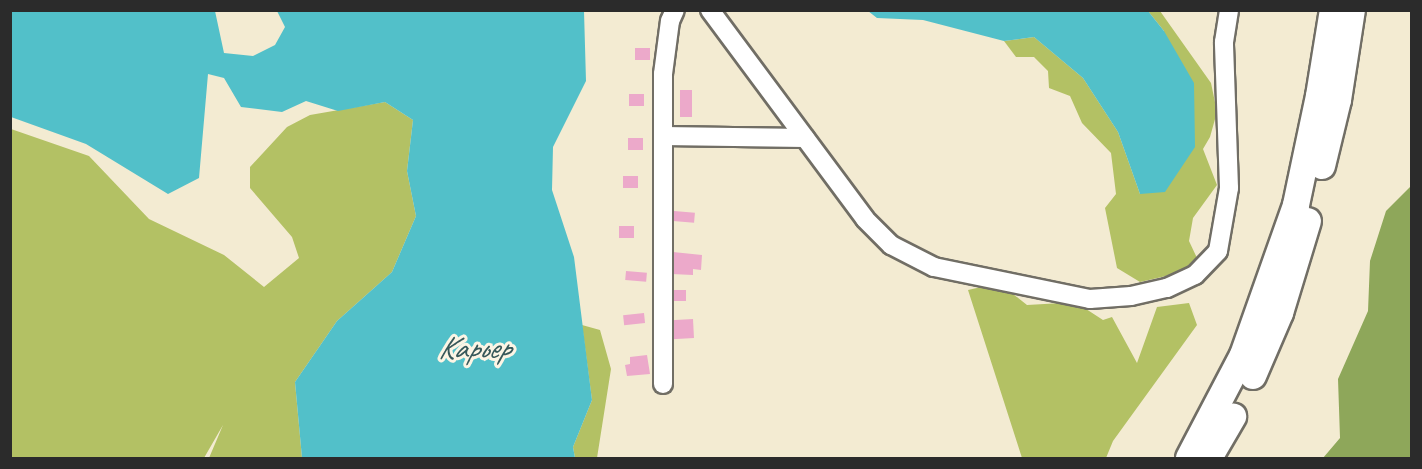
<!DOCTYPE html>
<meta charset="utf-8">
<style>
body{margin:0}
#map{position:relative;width:1422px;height:469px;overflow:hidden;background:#f3ebd2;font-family:Caveat,sans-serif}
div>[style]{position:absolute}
.green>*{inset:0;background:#b3c164}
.forest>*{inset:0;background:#8ea75a}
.water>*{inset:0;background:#52c0c9}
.building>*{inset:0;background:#eca9ca;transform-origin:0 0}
.roads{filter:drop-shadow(2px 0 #716e65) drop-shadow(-2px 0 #716e65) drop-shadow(0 2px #716e65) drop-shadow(0 -2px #716e65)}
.minor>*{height:18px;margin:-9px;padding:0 9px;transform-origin:9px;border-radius:9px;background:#fff}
.highway>*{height:26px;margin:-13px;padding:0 13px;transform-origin:13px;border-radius:13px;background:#fff}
span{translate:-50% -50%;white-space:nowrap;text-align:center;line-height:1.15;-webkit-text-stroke:6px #fcf5e5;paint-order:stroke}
.water-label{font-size:32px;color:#37585a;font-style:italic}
.frame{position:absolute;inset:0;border:12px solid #2b2b2b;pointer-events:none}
</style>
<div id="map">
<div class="green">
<i style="clip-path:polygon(1148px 11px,1160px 11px,1211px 83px,1217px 112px,1210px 137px,1203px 149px,1217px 185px,1193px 218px,1189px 241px,1197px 258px,1179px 273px,1140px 282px,1117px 268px,1105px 208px,1116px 194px,1111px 153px,1082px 123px,1070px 96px,1049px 88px,1048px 71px,1034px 57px,1016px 57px,1004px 41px,1034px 37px,1083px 78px,1118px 132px,1140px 194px,1164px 31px)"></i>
<i style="clip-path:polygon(385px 102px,413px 120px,407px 171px,416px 216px,392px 272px,337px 321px,295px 382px,302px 458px,209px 458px,223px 425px,204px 458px,11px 458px,11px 129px,89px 156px,149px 219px,224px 255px,264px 287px,299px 258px,292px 237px,250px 188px,250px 167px,287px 127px,310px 115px)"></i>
<i style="clip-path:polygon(999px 283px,1027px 305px,1062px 303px,1066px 296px,1103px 320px,1112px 317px,1137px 363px,1157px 307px,1189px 303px,1197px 325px,1113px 441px,1106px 458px,1022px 458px,968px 290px)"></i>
<i style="clip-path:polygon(582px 325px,600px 330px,611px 369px,597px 458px,575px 458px,573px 447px,592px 400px)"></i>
</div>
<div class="forest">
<i style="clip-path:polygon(1411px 186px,1411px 458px,1323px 458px,1340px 438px,1338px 379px,1368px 311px,1370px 261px,1386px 211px)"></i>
</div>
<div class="water">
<i style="clip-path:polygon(10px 11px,215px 11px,224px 53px,253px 56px,275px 45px,285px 27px,277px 11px,584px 11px,586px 81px,553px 147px,552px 190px,574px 257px,592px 400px,573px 447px,575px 458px,302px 458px,295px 382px,337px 321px,392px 272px,416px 216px,407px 171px,413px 120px,385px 102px,338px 111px,306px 101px,282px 112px,241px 107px,224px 78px,208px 74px,199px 178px,168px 194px,86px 144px,11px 117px)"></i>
<i style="clip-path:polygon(868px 11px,1148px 11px,1164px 31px,1194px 83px,1195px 147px,1165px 192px,1140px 194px,1118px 132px,1083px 78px,1034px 37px,1004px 41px,923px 20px,877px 18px)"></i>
</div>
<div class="building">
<i style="left:635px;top:48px;width:15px;height:12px"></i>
<i style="left:680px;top:90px;width:12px;height:27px"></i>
<i style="left:629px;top:94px;width:15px;height:12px"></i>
<i style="left:628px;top:138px;width:15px;height:12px"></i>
<i style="left:623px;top:176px;width:15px;height:12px"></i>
<i style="left:674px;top:211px;width:21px;height:10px;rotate:5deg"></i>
<i style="left:619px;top:226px;width:15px;height:12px"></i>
<i style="clip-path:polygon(673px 252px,702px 255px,701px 270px,693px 269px,693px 275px,671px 274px)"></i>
<i style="left:626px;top:271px;width:21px;height:9px;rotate:5deg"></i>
<i style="left:670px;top:290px;width:16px;height:11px"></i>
<i style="left:644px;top:313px;width:10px;height:21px;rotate:84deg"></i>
<i style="left:693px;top:319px;width:19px;height:22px;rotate:87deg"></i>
<i style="clip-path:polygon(647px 355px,650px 374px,627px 376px,625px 365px,630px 364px,630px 357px)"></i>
</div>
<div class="roads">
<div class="minor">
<i style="left:710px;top:10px;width:260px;rotate:53.4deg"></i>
<i style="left:865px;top:219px;width:37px;rotate:45deg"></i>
<i style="left:891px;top:245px;width:48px;rotate:27.1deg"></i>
<i style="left:934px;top:267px;width:159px;rotate:11.6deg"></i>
<i style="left:1090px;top:299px;width:41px;rotate:-4.2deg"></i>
<i style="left:1131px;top:296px;width:37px;rotate:-13deg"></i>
<i style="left:1167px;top:288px;width:31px;rotate:-25deg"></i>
<i style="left:1195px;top:275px;width:33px;rotate:-46deg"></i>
<i style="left:1218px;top:251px;width:64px;rotate:-80.1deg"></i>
<i style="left:1229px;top:188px;width:146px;rotate:-92deg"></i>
<i style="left:1224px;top:42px;width:32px;rotate:-81deg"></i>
<i style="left:663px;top:136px;width:142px;rotate:0.8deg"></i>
<i style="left:663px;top:384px;width:310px;rotate:-90deg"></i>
<i style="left:663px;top:74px;width:53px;rotate:-82.5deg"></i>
<i style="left:670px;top:21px;width:12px;rotate:-66deg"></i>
</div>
<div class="highway">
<i style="left:1322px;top:166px;width:68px;rotate:-76.4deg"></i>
<i style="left:1338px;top:100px;width:91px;rotate:-81.2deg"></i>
<i style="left:1253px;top:376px;width:69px;rotate:-66.8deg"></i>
<i style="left:1280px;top:313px;width:96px;rotate:-73.1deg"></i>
<i style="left:1189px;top:458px;width:116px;rotate:-62.3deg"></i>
<i style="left:1243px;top:355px;width:159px;rotate:-70.5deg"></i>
<i style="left:1296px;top:205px;width:111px;rotate:-78.1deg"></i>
<i style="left:1319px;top:96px;width:87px;rotate:-80.8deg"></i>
<i style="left:1209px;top:458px;width:48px;rotate:-59.7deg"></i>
</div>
</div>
<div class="water-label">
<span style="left:474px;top:348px">Карьер</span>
</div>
<div class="frame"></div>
</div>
